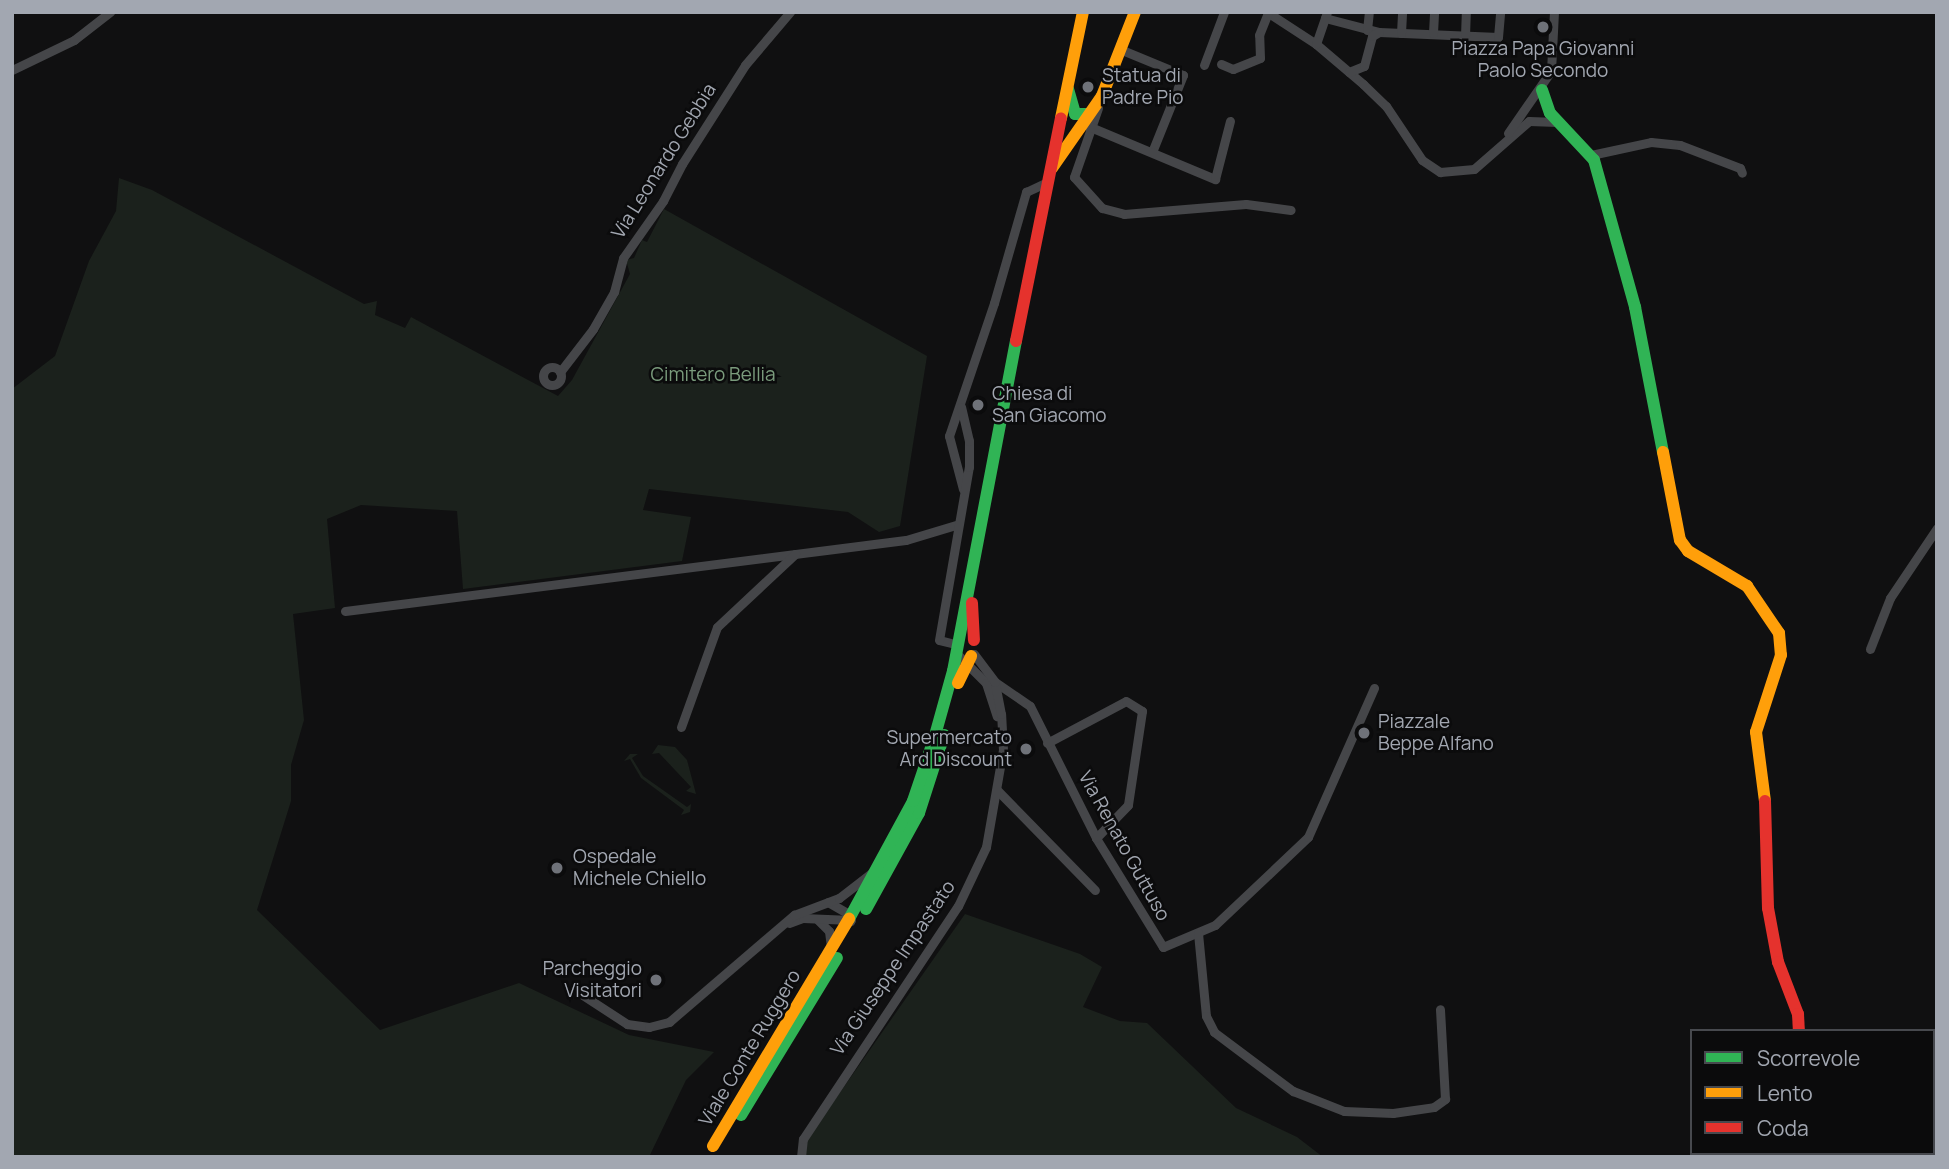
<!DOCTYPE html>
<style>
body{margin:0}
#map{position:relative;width:1949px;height:1169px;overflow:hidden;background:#101011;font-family:Manrope,sans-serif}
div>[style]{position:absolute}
.green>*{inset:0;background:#1b211c}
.street>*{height:9px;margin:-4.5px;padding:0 4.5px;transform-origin:4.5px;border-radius:4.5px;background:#454649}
.street>.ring{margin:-4.5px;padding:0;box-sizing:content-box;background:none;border:9px solid #454649;border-radius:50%}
.fast>*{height:12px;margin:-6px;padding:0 6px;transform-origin:6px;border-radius:6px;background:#30b455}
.slow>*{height:12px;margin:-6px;padding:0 6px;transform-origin:6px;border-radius:6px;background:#ff9f0a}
.jam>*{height:12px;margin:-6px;padding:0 6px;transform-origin:6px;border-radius:6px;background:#e5322d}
.dots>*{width:19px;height:19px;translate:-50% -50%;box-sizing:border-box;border:4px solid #0b0b0c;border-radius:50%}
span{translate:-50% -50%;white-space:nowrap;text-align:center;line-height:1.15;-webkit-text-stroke:5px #0b0b0c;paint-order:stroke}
.poi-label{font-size:19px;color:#a2a7b1}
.left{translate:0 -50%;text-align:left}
.right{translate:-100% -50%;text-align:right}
.street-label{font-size:19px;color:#a2a7b1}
.park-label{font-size:19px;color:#7a9b7c}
.frame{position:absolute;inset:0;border:14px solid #a2a7b1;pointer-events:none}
.legend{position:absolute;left:1690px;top:1029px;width:245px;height:126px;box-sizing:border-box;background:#0b0b0c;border:2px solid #47494e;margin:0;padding:9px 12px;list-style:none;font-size:21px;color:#a2a7b1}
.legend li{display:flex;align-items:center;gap:14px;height:35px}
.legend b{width:35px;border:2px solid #47494e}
</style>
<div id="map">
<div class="green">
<i style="clip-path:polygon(119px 178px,152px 190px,364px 304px,377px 301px,375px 315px,405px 328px,411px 317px,558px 396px,572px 380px,630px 274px,626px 260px,634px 258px,642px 240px,647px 242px,664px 209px,927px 356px,900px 526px,879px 532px,848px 512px,649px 489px,643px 510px,691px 517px,682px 561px,463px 589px,457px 511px,361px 505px,327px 519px,335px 608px,293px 614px,304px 720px,291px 765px,291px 801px,257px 910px,380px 1030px,519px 983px,629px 1035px,714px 1052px,686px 1080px,649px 1157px,12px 1157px,12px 389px,55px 356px,89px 261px,116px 211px)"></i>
<i style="clip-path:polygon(658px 745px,675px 747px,687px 760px,696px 794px,686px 791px,691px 787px,659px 753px,652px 754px)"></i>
<i style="clip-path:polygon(630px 754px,638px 754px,632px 758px,643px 776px,687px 807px,691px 804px,690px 812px,681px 815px,684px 810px,641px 778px,630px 759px,624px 761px)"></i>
<i style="clip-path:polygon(965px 914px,1080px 954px,1102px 967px,1083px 1007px,1120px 1021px,1147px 1023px,1236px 1108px,1297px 1137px,1323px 1157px,804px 1157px,806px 1141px)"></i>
</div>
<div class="street">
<i style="left:1267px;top:12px;width:59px;rotate:33.1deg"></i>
<i style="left:1316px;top:44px;width:62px;rotate:40.4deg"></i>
<i style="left:1363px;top:84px;width:32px;rotate:44deg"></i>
<i style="left:1386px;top:106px;width:65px;rotate:56.3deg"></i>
<i style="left:1422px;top:160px;width:22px;rotate:34deg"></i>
<i style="left:1440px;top:172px;width:34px;rotate:-5deg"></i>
<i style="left:1474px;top:169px;width:73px;rotate:-41.1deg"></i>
<i style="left:1529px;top:121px;width:28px;rotate:2deg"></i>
<i style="left:1325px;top:18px;width:56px;rotate:14.5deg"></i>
<i style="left:1379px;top:32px;width:119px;rotate:2.4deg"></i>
<i style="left:1498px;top:37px;width:25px;rotate:-85deg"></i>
<i style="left:1367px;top:30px;width:18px;rotate:-84deg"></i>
<i style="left:1401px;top:33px;width:21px;rotate:-87deg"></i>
<i style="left:1433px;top:33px;width:21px;rotate:-87deg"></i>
<i style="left:1465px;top:36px;width:24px;rotate:-88deg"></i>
<i style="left:1316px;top:44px;width:34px;rotate:-71deg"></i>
<i style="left:1122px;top:50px;width:66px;rotate:22.3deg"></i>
<i style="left:1183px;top:75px;width:83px;rotate:111.9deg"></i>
<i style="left:1221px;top:64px;width:13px;rotate:23deg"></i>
<i style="left:1233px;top:69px;width:29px;rotate:-22deg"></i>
<i style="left:1260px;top:58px;width:23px;rotate:-92deg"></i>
<i style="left:1259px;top:35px;width:24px;rotate:-68deg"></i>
<i style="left:1204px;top:65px;width:57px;rotate:-69.3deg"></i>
<i style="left:12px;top:70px;width:69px;rotate:-25.8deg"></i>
<i style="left:74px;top:40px;width:46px;rotate:-37.9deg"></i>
<i style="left:1349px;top:72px;width:16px;rotate:-22deg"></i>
<i style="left:1364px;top:66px;width:31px;rotate:-75deg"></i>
<i style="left:1372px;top:36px;width:8px;rotate:-30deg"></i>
<i style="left:1098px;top:108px;width:73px;rotate:109.2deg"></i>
<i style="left:1074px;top:177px;width:42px;rotate:47.9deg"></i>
<i style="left:1102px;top:208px;width:23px;rotate:15deg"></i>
<i style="left:1124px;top:214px;width:122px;rotate:-4.7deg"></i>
<i style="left:1246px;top:204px;width:45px;rotate:7.6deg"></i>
<i style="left:1088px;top:126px;width:138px;rotate:22.7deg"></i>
<i style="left:1215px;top:179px;width:60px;rotate:-75.5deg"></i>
<i style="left:1508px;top:133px;width:75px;rotate:-55.3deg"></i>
<i style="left:1551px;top:71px;width:59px;rotate:-87.1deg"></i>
<i style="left:1591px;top:155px;width:61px;rotate:-12.2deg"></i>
<i style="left:1651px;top:142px;width:29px;rotate:6deg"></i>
<i style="left:1680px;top:145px;width:64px;rotate:21deg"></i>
<i style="left:1740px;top:168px;width:5px;rotate:68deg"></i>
<i class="ring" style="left:543px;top:367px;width:9px;height:9px"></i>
<i style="left:560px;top:372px;width:54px;rotate:-52.5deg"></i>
<i style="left:593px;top:329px;width:43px;rotate:-60.4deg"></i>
<i style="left:614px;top:292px;width:35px;rotate:-75deg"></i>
<i style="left:623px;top:258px;width:70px;rotate:-54.9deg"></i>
<i style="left:663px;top:201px;width:42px;rotate:-62.8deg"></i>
<i style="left:682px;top:164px;width:117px;rotate:-57.5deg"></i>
<i style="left:745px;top:65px;width:70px;rotate:-49.7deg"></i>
<i style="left:963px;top:489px;width:55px;rotate:-104.8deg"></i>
<i style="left:949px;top:436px;width:140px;rotate:-71.3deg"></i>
<i style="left:994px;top:303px;width:116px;rotate:-73.9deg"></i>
<i style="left:1026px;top:192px;width:21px;rotate:-25deg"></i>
<i style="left:345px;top:611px;width:565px;rotate:-7.21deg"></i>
<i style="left:906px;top:540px;width:52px;rotate:-16.7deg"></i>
<i style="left:955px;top:644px;width:16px;rotate:-166deg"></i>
<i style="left:939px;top:640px;width:176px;rotate:-80.2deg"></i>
<i style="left:969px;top:467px;width:26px;rotate:-90deg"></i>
<i style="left:969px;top:441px;width:35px;rotate:-103deg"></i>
<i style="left:1870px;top:649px;width:55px;rotate:-68.6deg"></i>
<i style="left:1890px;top:598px;width:84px;rotate:-56.1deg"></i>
<i style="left:958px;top:655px;width:40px;rotate:45deg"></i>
<i style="left:986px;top:683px;width:35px;rotate:72deg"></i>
<i style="left:995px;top:682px;width:42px;rotate:34.4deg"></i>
<i style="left:1030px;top:706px;width:148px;rotate:63.4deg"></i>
<i style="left:1096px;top:838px;width:128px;rotate:58.4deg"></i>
<i style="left:1163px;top:947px;width:56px;rotate:-22.9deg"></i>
<i style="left:1215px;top:925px;width:128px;rotate:-43.4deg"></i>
<i style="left:1308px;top:837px;width:163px;rotate:-66.1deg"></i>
<i style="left:681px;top:727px;width:106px;rotate:-70.2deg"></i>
<i style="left:717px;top:627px;width:107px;rotate:-43.1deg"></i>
<i style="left:1047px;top:743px;width:89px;rotate:-28deg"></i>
<i style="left:1126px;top:701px;width:19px;rotate:32deg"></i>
<i style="left:1142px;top:711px;width:95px;rotate:98.5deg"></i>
<i style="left:1128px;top:805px;width:46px;rotate:134.1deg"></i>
<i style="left:997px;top:790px;width:140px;rotate:45.6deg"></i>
<i style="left:828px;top:902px;width:22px;rotate:30deg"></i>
<i style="left:847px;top:913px;width:9px;rotate:69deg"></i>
<i style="left:818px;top:920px;width:16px;rotate:45deg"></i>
<i style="left:829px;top:931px;width:16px;rotate:83deg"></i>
<i style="left:789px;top:923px;width:15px;rotate:-20deg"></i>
<i style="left:803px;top:918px;width:48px;rotate:2.4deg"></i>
<i style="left:1198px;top:933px;width:83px;rotate:84.5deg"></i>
<i style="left:1206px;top:1016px;width:18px;rotate:63deg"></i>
<i style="left:1214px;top:1032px;width:99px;rotate:36.8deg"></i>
<i style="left:1293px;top:1091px;width:55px;rotate:21.4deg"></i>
<i style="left:1344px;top:1111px;width:49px;rotate:2.3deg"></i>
<i style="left:1393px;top:1113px;width:41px;rotate:-8.3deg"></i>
<i style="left:1434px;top:1107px;width:14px;rotate:-36deg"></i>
<i style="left:1445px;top:1099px;width:90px;rotate:-93.2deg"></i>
<i style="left:578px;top:992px;width:59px;rotate:33.1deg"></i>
<i style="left:627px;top:1024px;width:22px;rotate:8deg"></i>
<i style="left:649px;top:1027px;width:21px;rotate:-14deg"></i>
<i style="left:669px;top:1022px;width:165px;rotate:-40.6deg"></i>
<i style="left:794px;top:915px;width:48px;rotate:-20.7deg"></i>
<i style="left:839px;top:898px;width:44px;rotate:-37.6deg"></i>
<i style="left:801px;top:1157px;width:18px;rotate:-84deg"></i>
<i style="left:803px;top:1139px;width:280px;rotate:-56.4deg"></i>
<i style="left:958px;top:906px;width:65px;rotate:-64.6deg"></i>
<i style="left:986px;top:847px;width:98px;rotate:-80.1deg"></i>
<i style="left:1003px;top:750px;width:36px;rotate:-93deg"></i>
<i style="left:1001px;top:714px;width:33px;rotate:-101deg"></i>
<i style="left:995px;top:682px;width:35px;rotate:-127deg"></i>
</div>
<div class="fast">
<i style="left:1068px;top:89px;width:26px;rotate:74deg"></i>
<i style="left:1075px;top:114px;width:14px"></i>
<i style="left:1542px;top:90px;width:24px;rotate:71deg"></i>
<i style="left:1550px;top:113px;width:64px;rotate:46.9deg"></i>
<i style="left:1594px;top:160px;width:153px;rotate:74.4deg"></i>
<i style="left:1635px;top:307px;width:148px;rotate:79.1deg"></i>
<i style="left:866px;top:909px;width:110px;rotate:-61.1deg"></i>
<i style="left:919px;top:813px;width:82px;rotate:-72.2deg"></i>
<i style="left:849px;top:919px;width:134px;rotate:-61.5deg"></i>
<i style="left:913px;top:801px;width:65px;rotate:-71.3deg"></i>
<i style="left:934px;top:739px;width:71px;rotate:-74.4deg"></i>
<i style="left:953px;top:671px;width:336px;rotate:-79.2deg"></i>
<i style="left:741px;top:1115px;width:184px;rotate:-58.6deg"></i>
</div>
<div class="slow">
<i style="left:1061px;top:118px;width:108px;rotate:-78.3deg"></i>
<i style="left:1052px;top:168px;width:88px;rotate:-55.2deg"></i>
<i style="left:1102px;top:96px;width:90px;rotate:-68.6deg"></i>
<i style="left:1663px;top:452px;width:90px;rotate:79.1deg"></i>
<i style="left:1680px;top:540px;width:14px;rotate:54deg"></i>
<i style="left:1688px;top:551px;width:69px;rotate:30.7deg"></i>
<i style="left:1747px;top:586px;width:57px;rotate:55.8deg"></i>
<i style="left:1779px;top:633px;width:22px;rotate:85deg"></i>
<i style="left:1781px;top:655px;width:81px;rotate:108deg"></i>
<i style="left:1756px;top:732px;width:70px;rotate:82.6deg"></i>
<i style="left:958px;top:683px;width:30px;rotate:-64deg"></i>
<i style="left:713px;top:1146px;width:265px;rotate:-59.1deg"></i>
</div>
<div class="jam">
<i style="left:1016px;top:341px;width:227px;rotate:-78.6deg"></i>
<i style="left:972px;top:603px;width:37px;rotate:87deg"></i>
<i style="left:1765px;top:801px;width:107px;rotate:88.4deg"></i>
<i style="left:1768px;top:908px;width:55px;rotate:79.5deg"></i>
<i style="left:1778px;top:962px;width:56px;rotate:69deg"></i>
<i style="left:1798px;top:1014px;width:17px;rotate:87deg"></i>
</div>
<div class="dots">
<i style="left:1543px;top:27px;background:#6f7279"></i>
<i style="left:1088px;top:87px;background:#6f7279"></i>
<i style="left:978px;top:405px;background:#6f7279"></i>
<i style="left:1364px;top:733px;background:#6f7279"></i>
<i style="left:1026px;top:749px;background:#6f7279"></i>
<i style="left:557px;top:868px;background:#6f7279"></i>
<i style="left:656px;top:980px;background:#6f7279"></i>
</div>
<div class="poi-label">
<span style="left:1543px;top:60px">Piazza Papa Giovanni<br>Paolo Secondo</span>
<span class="left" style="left:1102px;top:87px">Statua di<br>Padre Pio</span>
<span class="left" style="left:992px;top:405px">Chiesa di<br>San Giacomo</span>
<span class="left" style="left:1378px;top:733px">Piazzale<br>Beppe Alfano</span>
<span class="right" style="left:1012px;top:749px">Supermercato<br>Ard Discount</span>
<span class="left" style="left:573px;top:868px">Ospedale<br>Michele Chiello</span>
<span class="right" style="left:642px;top:980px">Parcheggio<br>Visitatori</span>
</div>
<div class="street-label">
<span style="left:664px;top:161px;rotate:-58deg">Via Leonardo Gebbia</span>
<span style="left:1124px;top:846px;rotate:61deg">Via Renato Guttuso</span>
<span style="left:893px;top:968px;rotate:-56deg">Via Giuseppe Impastato</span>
<span style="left:750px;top:1048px;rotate:-59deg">Viale Conte Ruggero</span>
</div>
<div class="park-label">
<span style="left:713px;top:375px">Cimitero Bellia</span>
</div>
<div class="frame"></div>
<ul class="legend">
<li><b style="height:9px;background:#30b455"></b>Scorrevole</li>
<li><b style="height:9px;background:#ff9f0a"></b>Lento</li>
<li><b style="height:9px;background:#e5322d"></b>Coda</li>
</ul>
</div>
